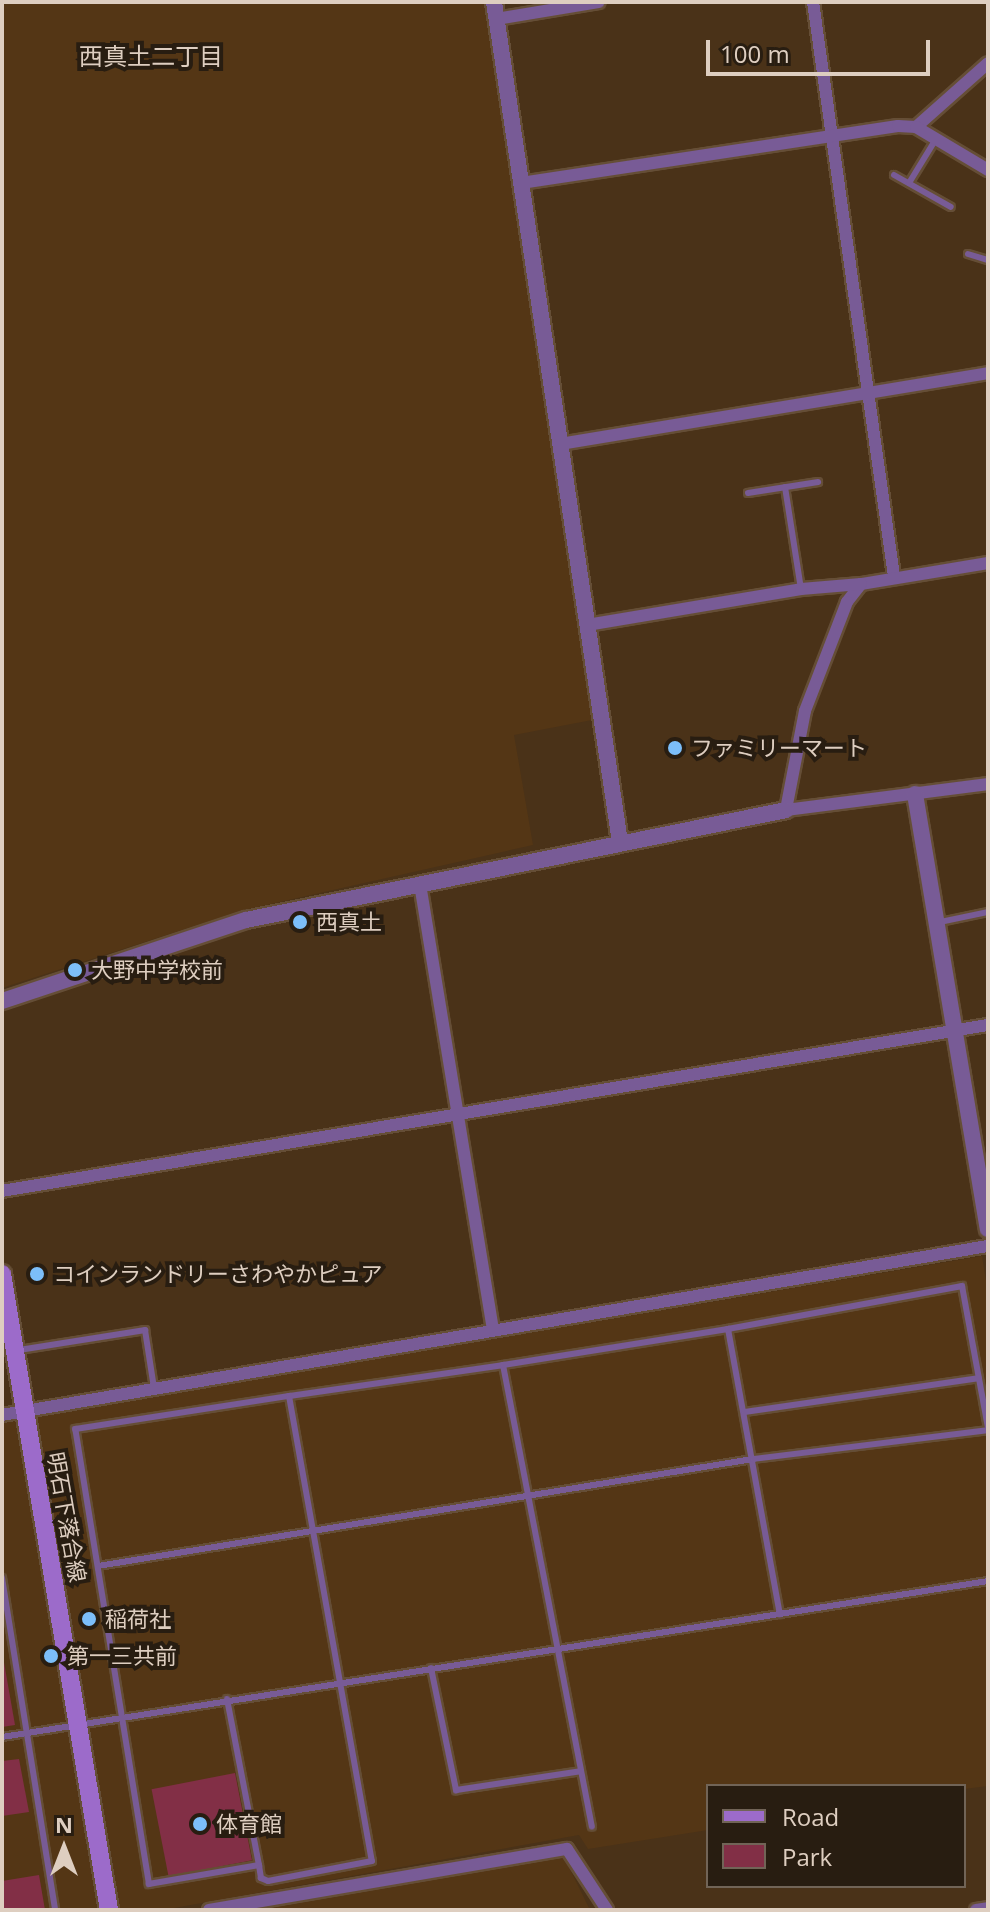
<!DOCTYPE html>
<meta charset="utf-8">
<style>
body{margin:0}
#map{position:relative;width:990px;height:1912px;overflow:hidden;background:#4a3218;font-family:"Open Sans","Noto Sans JP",sans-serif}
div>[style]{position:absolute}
.built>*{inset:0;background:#543615}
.green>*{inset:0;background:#822f46;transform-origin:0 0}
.roads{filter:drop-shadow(2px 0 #654e36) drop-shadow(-2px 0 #654e36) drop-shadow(0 2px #654e36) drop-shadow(0 -2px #654e36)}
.service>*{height:6px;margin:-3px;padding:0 3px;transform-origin:3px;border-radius:3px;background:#785b96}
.minor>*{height:12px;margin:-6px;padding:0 6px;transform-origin:6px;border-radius:6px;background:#785b96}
.tertiary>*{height:16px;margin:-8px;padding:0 8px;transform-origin:8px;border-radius:8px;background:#785b96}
.secondary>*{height:18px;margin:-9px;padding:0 9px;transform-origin:9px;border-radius:9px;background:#9c6bca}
.dots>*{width:22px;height:22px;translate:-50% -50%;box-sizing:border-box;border:4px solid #281d11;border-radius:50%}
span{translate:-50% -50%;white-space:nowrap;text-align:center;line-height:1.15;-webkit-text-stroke:8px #281d11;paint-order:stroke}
.poi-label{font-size:22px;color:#decec0}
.left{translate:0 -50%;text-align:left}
.street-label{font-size:22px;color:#decec0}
.neighbourhood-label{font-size:24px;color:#decec0}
.frame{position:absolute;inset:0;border:4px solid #decec0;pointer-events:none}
.legend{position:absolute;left:706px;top:1784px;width:260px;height:104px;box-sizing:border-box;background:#281d11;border:2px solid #716457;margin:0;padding:10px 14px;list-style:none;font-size:24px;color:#decec0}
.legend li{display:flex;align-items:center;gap:16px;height:40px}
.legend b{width:40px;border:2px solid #716457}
.north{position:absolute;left:24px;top:1808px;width:80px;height:80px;-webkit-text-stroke:6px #281d11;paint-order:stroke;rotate:0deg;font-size:22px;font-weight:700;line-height:32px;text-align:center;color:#decec0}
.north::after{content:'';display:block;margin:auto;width:28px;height:36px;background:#decec0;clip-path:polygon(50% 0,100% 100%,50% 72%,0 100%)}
.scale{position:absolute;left:706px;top:40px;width:224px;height:36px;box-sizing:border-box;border:4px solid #decec0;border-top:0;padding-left:10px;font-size:24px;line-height:28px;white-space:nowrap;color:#decec0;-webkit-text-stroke:6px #281d11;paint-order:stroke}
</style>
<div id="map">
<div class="built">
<i style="clip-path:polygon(2px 2px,484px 2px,592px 720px,514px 735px,533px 845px,244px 910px,2px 988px)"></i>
<i style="clip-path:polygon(982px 1256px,988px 1293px,988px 1786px,964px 1789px,964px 1786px,708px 1786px,708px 1830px,588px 1849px,579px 1835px,163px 1910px,2px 1910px,2px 1422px)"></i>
<i style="clip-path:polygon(564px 1857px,590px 1910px,248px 1910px)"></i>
</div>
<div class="green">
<i style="clip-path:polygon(2px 1651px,15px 1725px,2px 1727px)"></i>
<i style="clip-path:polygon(19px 1759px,29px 1812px,2px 1816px,2px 1761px)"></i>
<i style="left:235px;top:1773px;width:89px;height:85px;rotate:79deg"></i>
<i style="clip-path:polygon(39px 1875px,45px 1910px,2px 1910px,2px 1881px)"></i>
</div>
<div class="roads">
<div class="service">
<i style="left:894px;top:175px;width:65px;rotate:29.3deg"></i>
<i style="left:909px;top:183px;width:52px;rotate:-58.5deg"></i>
<i style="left:968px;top:254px;width:21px;rotate:17deg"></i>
<i style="left:785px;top:487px;width:103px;rotate:81.1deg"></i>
<i style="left:748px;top:493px;width:71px;rotate:-8.9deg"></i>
<i style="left:940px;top:922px;width:49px;rotate:-11.8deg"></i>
<i style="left:728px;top:1329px;width:290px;rotate:79.7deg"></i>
<i style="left:19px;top:1350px;width:128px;rotate:-9deg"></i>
<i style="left:145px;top:1330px;width:59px;rotate:81.2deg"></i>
<i style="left:503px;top:1365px;width:470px;rotate:79.1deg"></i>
<i style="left:289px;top:1396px;width:472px;rotate:79.9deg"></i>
<i style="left:372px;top:1861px;width:106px;rotate:169.1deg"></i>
<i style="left:268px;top:1881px;width:8px;rotate:-157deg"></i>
<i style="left:261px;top:1878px;width:13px;rotate:-99deg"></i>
<i style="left:259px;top:1865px;width:112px;rotate:170.2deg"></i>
<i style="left:149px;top:1884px;width:461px;rotate:-99.2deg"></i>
<i style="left:75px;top:1429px;width:217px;rotate:-8.8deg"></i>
<i style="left:289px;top:1396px;width:216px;rotate:-8.2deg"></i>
<i style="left:503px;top:1365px;width:228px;rotate:-9.1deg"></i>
<i style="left:728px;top:1329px;width:238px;rotate:-10.4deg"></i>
<i style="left:962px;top:1286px;width:143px;rotate:79.6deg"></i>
<i style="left:744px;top:1412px;width:237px;rotate:-8.2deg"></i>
<i style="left:98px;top:1566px;width:664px;rotate:-9.28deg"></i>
<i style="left:753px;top:1459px;width:237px;rotate:-7deg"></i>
<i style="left:2px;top:1578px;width:336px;rotate:80.9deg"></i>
<i style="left:431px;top:1668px;width:125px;rotate:78.4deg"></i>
<i style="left:456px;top:1790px;width:126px;rotate:-8.6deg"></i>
<i style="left:227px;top:1699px;width:169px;rotate:79.1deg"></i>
<i style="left:2px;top:1737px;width:998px;rotate:-8.99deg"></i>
</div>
<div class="minor">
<i style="left:813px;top:2px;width:580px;rotate:81.97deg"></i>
<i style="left:496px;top:19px;width:104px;rotate:-9.4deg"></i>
<i style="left:916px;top:127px;width:96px;rotate:-41.6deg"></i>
<i style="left:521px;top:183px;width:381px;rotate:-8.6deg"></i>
<i style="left:898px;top:126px;width:18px;rotate:3deg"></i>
<i style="left:916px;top:127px;width:84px;rotate:30.8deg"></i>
<i style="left:560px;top:444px;width:434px;rotate:-9.4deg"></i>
<i style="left:988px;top:563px;width:129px;rotate:170.6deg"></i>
<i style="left:861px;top:584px;width:23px;rotate:128deg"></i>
<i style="left:847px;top:602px;width:117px;rotate:111.1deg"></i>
<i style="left:805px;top:711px;width:101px;rotate:100.9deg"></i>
<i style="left:786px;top:810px;width:204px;rotate:-7.3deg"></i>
<i style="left:587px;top:625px;width:217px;rotate:-9.5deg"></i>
<i style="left:801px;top:589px;width:60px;rotate:-4.8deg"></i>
<i style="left:420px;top:884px;width:452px;rotate:80.7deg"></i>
<i style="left:2px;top:1191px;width:1000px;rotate:-9.56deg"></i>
<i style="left:2px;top:1415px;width:1000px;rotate:-9.73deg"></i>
<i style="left:209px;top:1910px;width:363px;rotate:-9.7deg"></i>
<i style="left:567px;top:1849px;width:73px;rotate:56.7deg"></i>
<i style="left:976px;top:1910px;width:12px;rotate:-9deg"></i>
</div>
<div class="tertiary">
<i style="left:494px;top:2px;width:849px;rotate:81.47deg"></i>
<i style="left:915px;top:794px;width:441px;rotate:80.5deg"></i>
<i style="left:2px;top:1001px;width:257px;rotate:-18.4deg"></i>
<i style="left:246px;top:920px;width:551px;rotate:-11.51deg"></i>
</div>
<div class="secondary">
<i style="left:2px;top:1274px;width:645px;rotate:80.45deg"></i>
</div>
</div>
<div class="dots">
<i style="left:675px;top:748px;background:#7cbef9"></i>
<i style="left:300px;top:922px;background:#7cbef9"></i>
<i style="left:75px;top:970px;background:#7cbef9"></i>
<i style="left:37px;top:1274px;background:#7cbef9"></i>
<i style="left:89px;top:1619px;background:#7cbef9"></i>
<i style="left:51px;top:1656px;background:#7cbef9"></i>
<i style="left:200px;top:1824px;background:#7cbef9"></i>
</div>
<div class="poi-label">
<span class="left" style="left:691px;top:748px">ファミリーマート</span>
<span class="left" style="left:316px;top:922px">西真土</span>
<span class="left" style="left:91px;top:970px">大野中学校前</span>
<span class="left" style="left:53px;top:1274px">コインランドリーさわやかピュア</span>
<span class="left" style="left:105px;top:1619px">稲荷社</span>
<span class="left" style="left:67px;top:1656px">第一三共前</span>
<span class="left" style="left:216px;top:1824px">体育館</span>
</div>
<div class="street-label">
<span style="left:67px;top:1517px;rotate:80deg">明石下落合線</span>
</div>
<div class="neighbourhood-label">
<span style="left:151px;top:56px">西真土二丁目</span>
</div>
<div class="frame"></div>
<ul class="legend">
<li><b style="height:10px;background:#9c6bca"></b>Road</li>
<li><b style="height:22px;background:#822f46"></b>Park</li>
</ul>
<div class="north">N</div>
<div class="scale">100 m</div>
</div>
